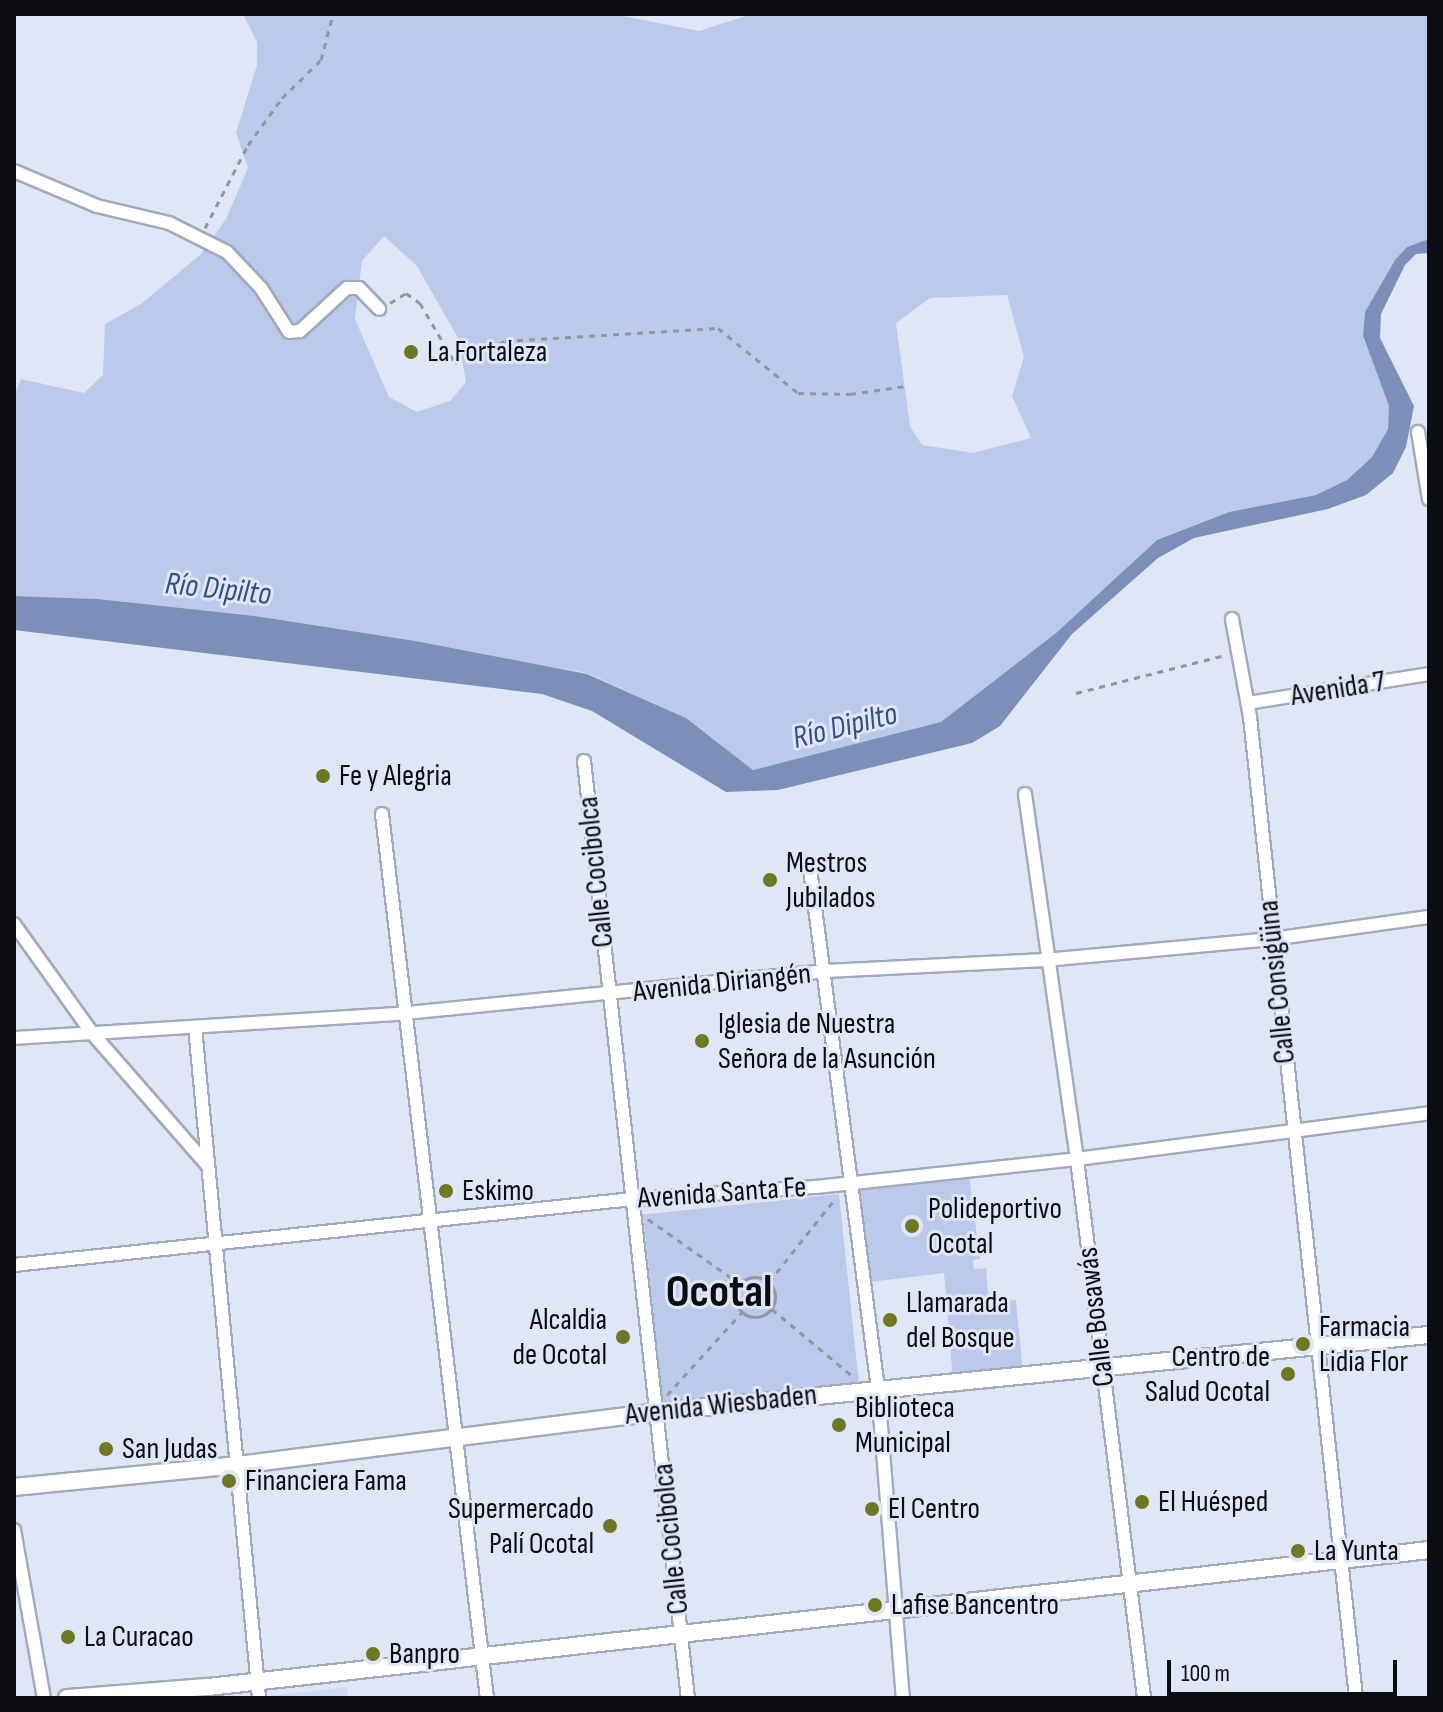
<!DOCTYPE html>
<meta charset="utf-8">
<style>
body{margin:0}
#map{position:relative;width:1443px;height:1712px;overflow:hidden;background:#dfe7f7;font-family:"Sofia Sans Condensed",sans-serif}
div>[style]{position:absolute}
.built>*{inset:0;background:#cfdaf0}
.green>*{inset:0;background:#bbcaeb;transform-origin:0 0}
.water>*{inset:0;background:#7b8fb9}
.path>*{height:3px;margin-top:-1.5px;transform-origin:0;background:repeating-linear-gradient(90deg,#9196a2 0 6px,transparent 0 12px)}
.path>.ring{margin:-1.5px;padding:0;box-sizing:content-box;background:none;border:3px solid #9196a2;border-radius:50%}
.roads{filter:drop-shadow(2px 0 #a2aab9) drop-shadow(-2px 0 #a2aab9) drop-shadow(0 2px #a2aab9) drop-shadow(0 -2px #a2aab9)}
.minor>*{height:12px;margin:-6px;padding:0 6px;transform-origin:6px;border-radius:6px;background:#fff}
.tertiary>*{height:16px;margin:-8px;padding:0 8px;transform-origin:8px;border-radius:8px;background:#fff}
.dots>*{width:22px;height:22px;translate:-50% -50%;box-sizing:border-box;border:4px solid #dfe7f7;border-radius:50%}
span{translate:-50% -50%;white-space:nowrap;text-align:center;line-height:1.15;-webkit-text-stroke:6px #dfe7f7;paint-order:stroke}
.poi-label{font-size:30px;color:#0b0d12}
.left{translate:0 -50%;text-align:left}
.right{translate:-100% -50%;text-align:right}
.street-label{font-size:30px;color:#0b0d12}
.water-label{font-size:32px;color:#364d85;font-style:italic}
.town-label{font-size:46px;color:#0b0d12;font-weight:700}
.frame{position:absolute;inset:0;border:16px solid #0b0d12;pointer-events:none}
.scale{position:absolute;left:1167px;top:1660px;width:230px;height:36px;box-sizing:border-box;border:4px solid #0b0d12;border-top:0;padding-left:10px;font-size:24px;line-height:28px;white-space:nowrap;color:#0b0d12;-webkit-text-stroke:6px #dfe7f7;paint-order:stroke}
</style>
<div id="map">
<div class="built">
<i style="clip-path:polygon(347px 1687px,348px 1698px,252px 1698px)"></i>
</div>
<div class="green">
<i style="clip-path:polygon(evenodd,243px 14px,613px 14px,699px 31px,752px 14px,1429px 14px,1429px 239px,1407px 247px,1395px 260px,1365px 312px,1363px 337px,1389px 406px,1388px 429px,1372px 457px,1347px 480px,1316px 495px,1229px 512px,1157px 540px,1056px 633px,942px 722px,753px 770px,686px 718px,587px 673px,255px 616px,98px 599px,14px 596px,14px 397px,21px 379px,84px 393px,103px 375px,105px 324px,141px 304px,201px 254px,226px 219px,248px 168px,236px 133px,257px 65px,257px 42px,243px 14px,384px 236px,417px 266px,458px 338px,466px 382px,450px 401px,417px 412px,389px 397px,355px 319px,362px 261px,384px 236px,243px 14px,1007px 295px,1024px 357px,1012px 396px,1031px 438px,973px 453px,922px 445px,910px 426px,896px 323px,930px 298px,1007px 295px)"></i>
<i style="clip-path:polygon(969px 1173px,980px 1259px,973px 1260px,974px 1269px,986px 1268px,989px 1302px,1016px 1300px,1024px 1385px,954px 1393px,944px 1273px,862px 1283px,850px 1183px)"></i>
<i style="left:839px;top:1194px;width:189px;height:197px;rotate:84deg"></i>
</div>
<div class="water">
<i style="clip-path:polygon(1429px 239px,1429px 253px,1416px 254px,1405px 265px,1381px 314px,1380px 338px,1414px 406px,1406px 447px,1393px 473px,1366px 495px,1328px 509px,1194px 538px,1158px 558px,1072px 634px,1000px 726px,972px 743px,778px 790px,726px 792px,592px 711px,542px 694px,14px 630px,14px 596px,98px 599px,255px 616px,415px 641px,587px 674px,686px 718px,753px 770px,941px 722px,1056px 633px,1157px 540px,1229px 512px,1316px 495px,1347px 480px,1372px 457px,1388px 429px,1389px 406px,1363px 336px,1365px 312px,1395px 260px,1407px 247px)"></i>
</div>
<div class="path">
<i style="left:205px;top:228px;width:93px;rotate:-62.6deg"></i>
<i style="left:248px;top:145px;width:58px;rotate:-54.1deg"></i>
<i style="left:282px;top:98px;width:54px;rotate:-44.3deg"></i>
<i style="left:321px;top:60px;width:48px;rotate:-75.4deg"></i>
<i style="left:390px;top:303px;width:19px;rotate:-32deg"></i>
<i style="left:406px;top:293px;width:17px;rotate:36deg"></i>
<i style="left:420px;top:303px;width:69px;rotate:59.7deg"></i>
<i style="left:455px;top:363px;width:55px;rotate:-23.7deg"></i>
<i style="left:505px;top:341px;width:213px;rotate:-3.5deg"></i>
<i style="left:718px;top:328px;width:103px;rotate:39.1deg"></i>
<i style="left:798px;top:393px;width:52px;rotate:1.1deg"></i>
<i style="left:850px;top:394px;width:56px;rotate:-8.3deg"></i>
<i style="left:1076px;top:693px;width:154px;rotate:-14.3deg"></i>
<i style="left:648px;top:1219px;width:113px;rotate:35.2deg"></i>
<i class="ring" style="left:735px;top:1277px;width:37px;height:37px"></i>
<i style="left:769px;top:1282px;width:105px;rotate:-51.6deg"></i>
<i style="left:772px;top:1309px;width:104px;rotate:39.9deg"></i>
<i style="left:667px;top:1395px;width:112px;rotate:-47.9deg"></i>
</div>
<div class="roads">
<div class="minor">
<i style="left:14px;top:171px;width:90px;rotate:22.9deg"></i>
<i style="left:97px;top:206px;width:74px;rotate:13.3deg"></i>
<i style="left:169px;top:223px;width:65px;rotate:26.6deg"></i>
<i style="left:227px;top:252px;width:50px;rotate:46.6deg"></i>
<i style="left:261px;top:288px;width:52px;rotate:57.5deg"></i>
<i style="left:289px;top:332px;width:11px;rotate:-5deg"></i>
<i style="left:300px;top:331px;width:64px;rotate:-42.5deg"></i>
<i style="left:347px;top:288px;width:12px"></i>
<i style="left:359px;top:288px;width:29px;rotate:46deg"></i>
<i style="left:1418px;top:432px;width:68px;rotate:80.7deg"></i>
<i style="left:1232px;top:619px;width:100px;rotate:79.6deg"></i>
<i style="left:1250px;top:717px;width:987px;rotate:83.83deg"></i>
<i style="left:1248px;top:703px;width:183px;rotate:-9.1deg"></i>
<i style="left:584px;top:761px;width:943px;rotate:83.67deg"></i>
<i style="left:1025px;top:794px;width:369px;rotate:81.9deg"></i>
<i style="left:1077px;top:1159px;width:543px;rotate:82.91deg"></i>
<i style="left:382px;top:814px;width:890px;rotate:83.23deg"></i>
<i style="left:810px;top:869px;width:524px;rotate:82.55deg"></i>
<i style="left:878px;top:1389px;width:310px;rotate:85.4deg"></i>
<i style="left:14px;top:924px;width:134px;rotate:54.4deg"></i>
<i style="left:92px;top:1033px;width:175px;rotate:48.9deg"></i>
<i style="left:195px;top:1027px;width:674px;rotate:84.55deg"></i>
<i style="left:14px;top:1038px;width:393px;rotate:-3.6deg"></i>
<i style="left:406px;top:1013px;width:422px;rotate:-5.7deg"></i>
<i style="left:826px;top:971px;width:219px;rotate:-2.9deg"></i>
<i style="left:1045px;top:960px;width:228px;rotate:-5.3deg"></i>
<i style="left:1272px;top:939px;width:159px;rotate:-8deg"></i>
<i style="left:14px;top:1265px;width:623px;rotate:-6.09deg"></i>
<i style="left:633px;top:1199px;width:183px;rotate:-3.8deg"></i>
<i style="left:816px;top:1187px;width:262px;rotate:-6.1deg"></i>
<i style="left:1077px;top:1159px;width:355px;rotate:-7.4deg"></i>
<i style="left:14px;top:1530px;width:171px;rotate:79.9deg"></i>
</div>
<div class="tertiary">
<i style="left:14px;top:1487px;width:225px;rotate:-5.6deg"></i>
<i style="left:238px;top:1465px;width:422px;rotate:-7.2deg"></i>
<i style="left:657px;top:1412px;width:776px;rotate:-5.7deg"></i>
<i style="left:67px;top:1698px;width:141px;rotate:-4.5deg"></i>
<i style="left:208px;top:1687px;width:1229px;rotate:-6.4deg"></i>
</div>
</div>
<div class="dots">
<i style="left:411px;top:352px;background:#6e7722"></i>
<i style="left:323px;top:776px;background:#6e7722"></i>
<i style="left:770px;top:880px;background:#6e7722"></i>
<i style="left:702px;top:1041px;background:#6e7722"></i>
<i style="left:446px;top:1191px;background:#6e7722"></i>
<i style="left:912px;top:1226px;background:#6e7722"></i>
<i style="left:890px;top:1320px;background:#6e7722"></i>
<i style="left:623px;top:1337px;background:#6e7722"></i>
<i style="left:1303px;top:1344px;background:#6e7722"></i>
<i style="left:1288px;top:1374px;background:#6e7722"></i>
<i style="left:839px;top:1425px;background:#6e7722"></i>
<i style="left:106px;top:1449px;background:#6e7722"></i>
<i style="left:229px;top:1481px;background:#6e7722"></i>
<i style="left:1142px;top:1502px;background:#6e7722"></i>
<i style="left:872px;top:1509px;background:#6e7722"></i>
<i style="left:610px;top:1526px;background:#6e7722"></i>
<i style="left:1298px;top:1551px;background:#6e7722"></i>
<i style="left:875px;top:1605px;background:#6e7722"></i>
<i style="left:68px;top:1637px;background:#6e7722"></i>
<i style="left:373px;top:1654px;background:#6e7722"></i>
</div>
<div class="poi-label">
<span class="left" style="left:427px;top:352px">La Fortaleza</span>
<span class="left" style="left:339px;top:776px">Fe y Alegria</span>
<span class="left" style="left:786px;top:880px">Mestros<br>Jubilados</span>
<span class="left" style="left:718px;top:1041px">Iglesia de Nuestra<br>Señora de la Asunción</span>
<span class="left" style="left:462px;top:1191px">Eskimo</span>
<span class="left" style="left:928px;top:1226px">Polideportivo<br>Ocotal</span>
<span class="left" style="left:906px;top:1320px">Llamarada<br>del Bosque</span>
<span class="right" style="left:607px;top:1337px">Alcaldia<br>de Ocotal</span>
<span class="left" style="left:1319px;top:1344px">Farmacia<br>Lidia Flor</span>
<span class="right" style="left:1270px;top:1374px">Centro de<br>Salud Ocotal</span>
<span class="left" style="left:855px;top:1425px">Biblioteca<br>Municipal</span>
<span class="left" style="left:122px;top:1449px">San Judas</span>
<span class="left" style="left:245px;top:1481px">Financiera Fama</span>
<span class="left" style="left:1158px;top:1502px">El Huésped</span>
<span class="right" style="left:594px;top:1526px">Supermercado<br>Palí Ocotal</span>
<span class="left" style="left:888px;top:1509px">El Centro</span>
<span class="left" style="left:1314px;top:1551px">La Yunta</span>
<span class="left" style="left:891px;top:1605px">Lafise Bancentro</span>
<span class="left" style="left:84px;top:1637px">La Curacao</span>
<span class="left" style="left:389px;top:1654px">Banpro</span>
</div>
<div class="street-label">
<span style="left:1338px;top:689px;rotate:-9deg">Avenida 7</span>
<span style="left:596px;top:872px;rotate:-96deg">Calle Cocibolca</span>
<span style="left:1277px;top:982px;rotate:-96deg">Calle Consigüina</span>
<span style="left:722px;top:983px;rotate:-6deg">Avenida Diriangén</span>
<span style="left:722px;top:1193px;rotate:-4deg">Avenida Santa Fe</span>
<span style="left:1096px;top:1317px;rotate:-97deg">Calle Bosawás</span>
<span style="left:721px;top:1405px;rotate:-6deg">Avenida Wiesbaden</span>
<span style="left:671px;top:1539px;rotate:-96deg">Calle Cocibolca</span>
</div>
<div class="water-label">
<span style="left:218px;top:590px;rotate:6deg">Río Dipilto</span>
<span style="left:845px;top:727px;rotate:-14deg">Río Dipilto</span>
</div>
<div class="town-label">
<span style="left:719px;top:1293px">Ocotal</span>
</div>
<div class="frame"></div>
<div class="scale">100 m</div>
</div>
